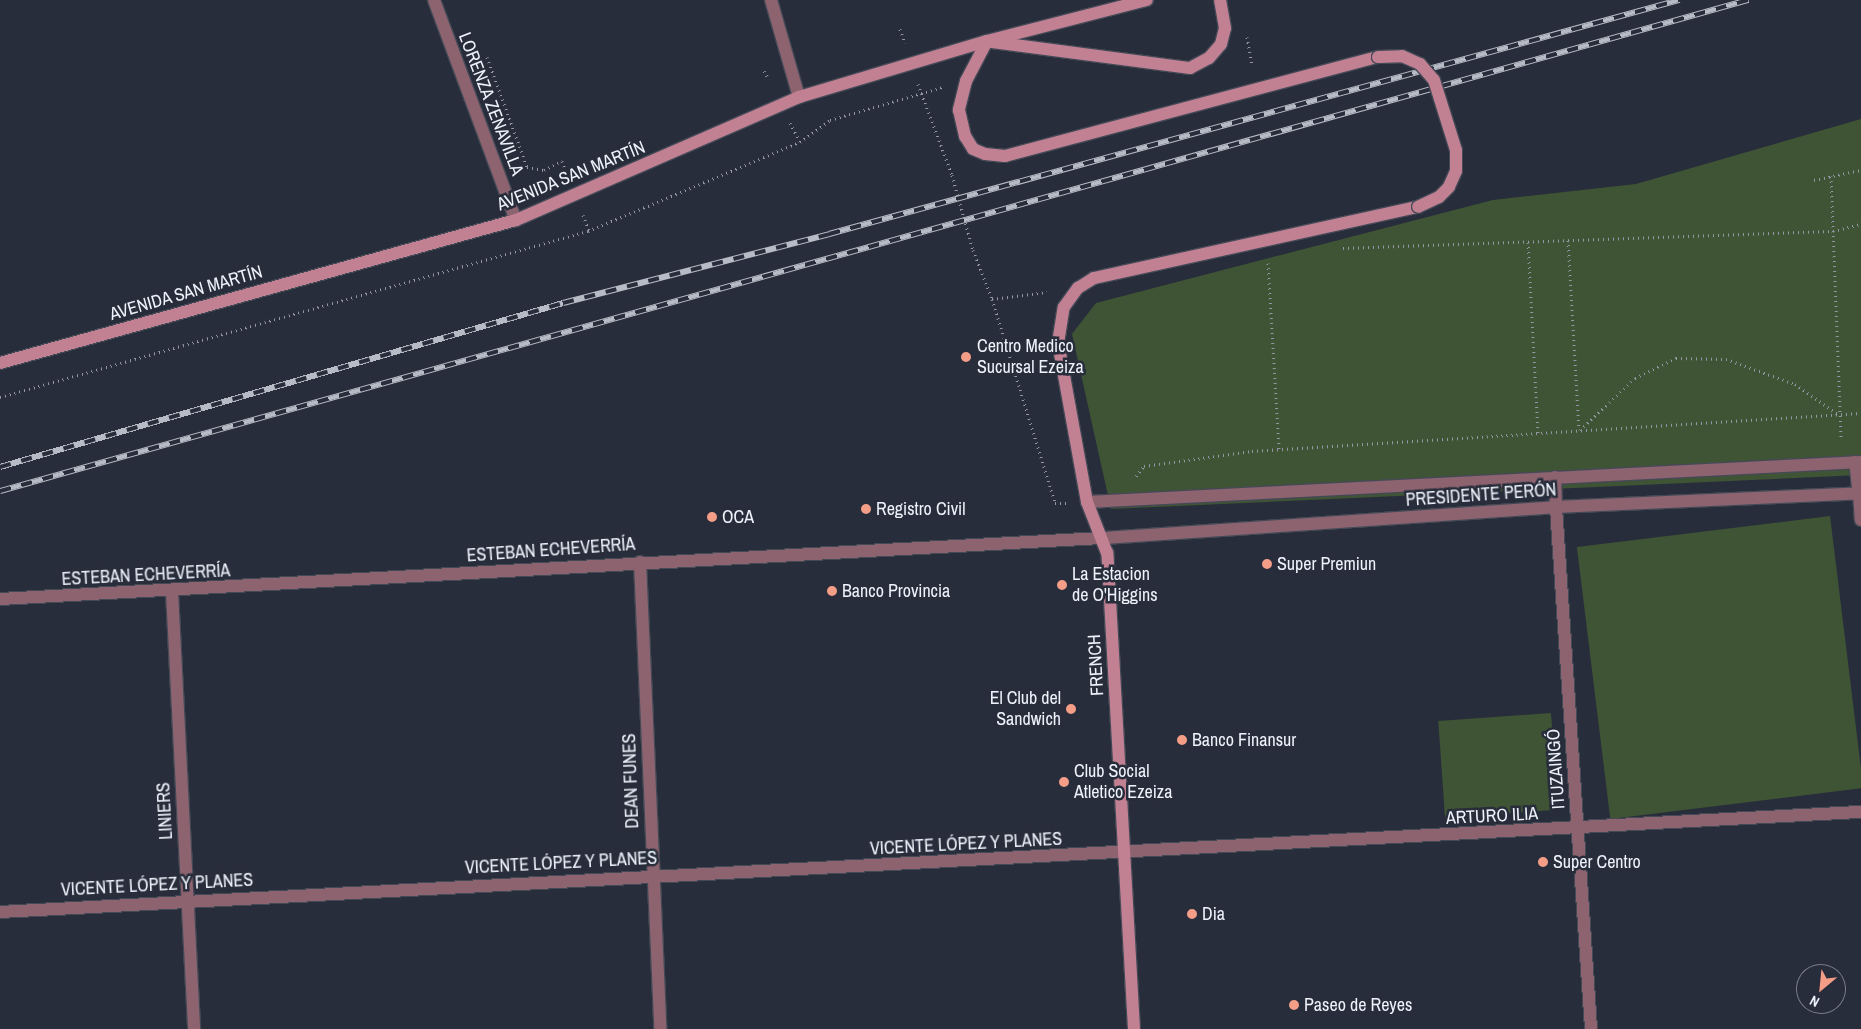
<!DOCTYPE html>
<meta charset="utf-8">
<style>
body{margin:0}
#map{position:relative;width:1861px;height:1029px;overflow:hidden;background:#282d3b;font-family:"Archivo Narrow",sans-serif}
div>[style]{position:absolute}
.green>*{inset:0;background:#3f5435;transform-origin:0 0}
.path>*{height:3px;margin-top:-1.5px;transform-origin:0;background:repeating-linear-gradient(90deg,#9297a2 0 1px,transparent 0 5px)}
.roads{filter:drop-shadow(1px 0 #444956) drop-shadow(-1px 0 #444956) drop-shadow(0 1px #444956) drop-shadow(0 -1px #444956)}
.lane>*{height:12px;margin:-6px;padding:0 6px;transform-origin:6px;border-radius:6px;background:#8c636f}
.street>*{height:12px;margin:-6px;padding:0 6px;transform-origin:6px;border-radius:6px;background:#8c636f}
.secondary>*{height:12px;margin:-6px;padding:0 6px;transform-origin:6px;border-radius:6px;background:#c28093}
.rail>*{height:5.5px;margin-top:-2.75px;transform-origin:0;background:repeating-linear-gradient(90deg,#282d3b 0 11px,#b7bbc5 0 22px);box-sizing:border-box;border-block:1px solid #b7bbc5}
.bridges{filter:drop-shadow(1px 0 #444956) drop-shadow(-1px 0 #444956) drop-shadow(0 1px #444956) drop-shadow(0 -1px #444956)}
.secondary-bridge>*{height:12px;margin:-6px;padding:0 6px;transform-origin:6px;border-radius:6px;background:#c28093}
.dots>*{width:14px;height:14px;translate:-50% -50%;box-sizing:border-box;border:2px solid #282d3b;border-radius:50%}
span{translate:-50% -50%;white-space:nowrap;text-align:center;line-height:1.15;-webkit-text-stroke:5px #282d3b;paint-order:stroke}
.street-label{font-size:18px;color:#eef2fb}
.poi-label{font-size:18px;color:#eef2fb}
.left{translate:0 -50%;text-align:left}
.right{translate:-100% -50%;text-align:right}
.north{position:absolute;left:1796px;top:964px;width:50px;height:50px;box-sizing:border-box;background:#282d3b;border:1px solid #777c88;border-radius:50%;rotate:208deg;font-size:14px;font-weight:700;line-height:20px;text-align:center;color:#eef2fb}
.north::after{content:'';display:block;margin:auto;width:18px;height:22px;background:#f49e88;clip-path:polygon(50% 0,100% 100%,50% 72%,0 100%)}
</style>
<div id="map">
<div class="green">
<i style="clip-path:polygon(1861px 119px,1861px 475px,1111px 509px,1072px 334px,1096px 303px,1493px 200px,1636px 184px)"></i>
<i style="left:1830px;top:516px;width:274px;height:255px;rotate:83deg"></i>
<i style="left:1551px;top:713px;width:97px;height:113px;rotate:86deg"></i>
</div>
<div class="path">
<i style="left:900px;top:29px;width:15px;rotate:70deg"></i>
<i style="left:1247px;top:37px;width:29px;rotate:80deg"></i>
<i style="left:487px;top:57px;width:117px;rotate:70deg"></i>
<i style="left:527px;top:167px;width:17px;rotate:10deg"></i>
<i style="left:544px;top:170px;width:20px;rotate:-27deg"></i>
<i style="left:562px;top:161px;width:14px;rotate:69deg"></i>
<i style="left:764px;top:71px;width:9px;rotate:58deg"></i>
<i style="left:918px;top:84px;width:97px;rotate:69.5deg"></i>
<i style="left:952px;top:175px;width:78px;rotate:74.4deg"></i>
<i style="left:973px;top:250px;width:53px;rotate:68.8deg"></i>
<i style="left:992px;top:299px;width:55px;rotate:-7.3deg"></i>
<i style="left:790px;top:123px;width:21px;rotate:62deg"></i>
<i style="left:1831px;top:176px;width:264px;rotate:87.8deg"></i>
<i style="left:1814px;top:180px;width:48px;rotate:-12deg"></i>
<i style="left:583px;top:215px;width:17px;rotate:69deg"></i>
<i style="left:1568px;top:240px;width:190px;rotate:86.7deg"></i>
<i style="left:1528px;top:242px;width:192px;rotate:87deg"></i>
<i style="left:1343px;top:248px;width:490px;rotate:-2deg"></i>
<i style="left:1833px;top:231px;width:29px;rotate:-14deg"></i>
<i style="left:1268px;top:263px;width:186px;rotate:86.6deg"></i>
<i style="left:992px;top:299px;width:214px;rotate:72.8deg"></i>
<i style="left:1055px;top:503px;width:11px"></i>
<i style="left:0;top:397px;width:611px;rotate:-15.77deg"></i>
<i style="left:588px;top:231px;width:230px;rotate:-22.8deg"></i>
<i style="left:800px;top:142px;width:37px;rotate:-36deg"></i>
<i style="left:830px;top:120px;width:118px;rotate:-16.3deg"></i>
<i style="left:1580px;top:430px;width:76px;rotate:-43.4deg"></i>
<i style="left:1635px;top:378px;width:46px;rotate:-26deg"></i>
<i style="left:1676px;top:358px;width:50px;rotate:1.1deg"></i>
<i style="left:1726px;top:359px;width:73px;rotate:19.9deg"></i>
<i style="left:1795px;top:384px;width:54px;rotate:35.2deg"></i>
<i style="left:1136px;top:476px;width:13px;rotate:-51deg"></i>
<i style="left:1144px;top:466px;width:109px;rotate:-7.9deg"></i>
<i style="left:1252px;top:451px;width:610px;rotate:-3.57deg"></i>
</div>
<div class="roads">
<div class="lane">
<i style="left:1855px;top:462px;width:31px;rotate:83deg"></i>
<i style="left:1555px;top:477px;width:30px;rotate:88deg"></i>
<i style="left:1087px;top:502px;width:775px;rotate:-2.96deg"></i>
</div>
<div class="street">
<i style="left:434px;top:0;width:235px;rotate:69.6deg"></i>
<i style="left:771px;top:0;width:101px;rotate:73.9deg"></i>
<i style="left:1859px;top:493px;width:27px;rotate:86deg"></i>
<i style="left:1556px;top:507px;width:523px;rotate:86.16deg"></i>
<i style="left:640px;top:562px;width:467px;rotate:87.5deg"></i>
<i style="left:172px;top:592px;width:438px;rotate:87.1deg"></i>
<i style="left:0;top:599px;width:1105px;rotate:-3.17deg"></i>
<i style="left:1103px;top:538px;width:454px;rotate:-3.9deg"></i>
<i style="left:1556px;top:507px;width:305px;rotate:-2.6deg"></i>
<i style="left:0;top:912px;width:1864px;rotate:-3.08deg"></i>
</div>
<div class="secondary">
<i style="left:987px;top:41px;width:45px;rotate:117.7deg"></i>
<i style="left:966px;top:81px;width:30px;rotate:104deg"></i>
<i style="left:959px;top:110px;width:27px;rotate:77deg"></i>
<i style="left:965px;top:136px;width:15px;rotate:58deg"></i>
<i style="left:973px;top:149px;width:13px;rotate:23deg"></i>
<i style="left:985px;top:154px;width:20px;rotate:6deg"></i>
<i style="left:1005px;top:156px;width:386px;rotate:-14.9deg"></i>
<i style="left:992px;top:42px;width:200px;rotate:7.5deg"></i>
<i style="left:1190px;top:68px;width:21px;rotate:-28deg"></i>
<i style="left:1209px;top:58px;width:18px;rotate:-49deg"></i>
<i style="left:1221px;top:44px;width:16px;rotate:-76deg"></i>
<i style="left:1225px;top:28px;width:28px;rotate:-100deg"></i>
<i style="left:0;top:363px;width:535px;rotate:-15.49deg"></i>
<i style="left:516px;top:220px;width:309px;rotate:-23.5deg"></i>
<i style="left:799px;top:97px;width:196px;rotate:-16.6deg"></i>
<i style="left:987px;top:41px;width:165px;rotate:-14.4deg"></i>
<i style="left:1134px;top:1029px;width:477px;rotate:-93.2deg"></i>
<i style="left:1107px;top:553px;width:55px;rotate:-111.4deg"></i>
<i style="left:1087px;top:502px;width:162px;rotate:-100.3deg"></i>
<i style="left:1058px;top:343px;width:36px;rotate:-81deg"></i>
<i style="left:1064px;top:307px;width:24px;rotate:-54deg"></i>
<i style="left:1078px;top:288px;width:19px;rotate:-32deg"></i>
<i style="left:1094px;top:278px;width:332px;rotate:-12.4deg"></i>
</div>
</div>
<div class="rail">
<i style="left:0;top:467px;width:586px;rotate:-16.24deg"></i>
<i style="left:563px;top:303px;width:275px;rotate:-14.5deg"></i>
<i style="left:829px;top:234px;width:882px;rotate:-15.39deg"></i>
<i style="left:0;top:491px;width:1816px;rotate:-15.69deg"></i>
</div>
<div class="bridges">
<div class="secondary-bridge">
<i style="left:1378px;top:57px;width:24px;rotate:-2deg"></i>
<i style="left:1402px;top:56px;width:20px;rotate:24deg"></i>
<i style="left:1420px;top:64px;width:21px;rotate:49deg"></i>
<i style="left:1434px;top:80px;width:73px;rotate:72.6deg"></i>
<i style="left:1456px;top:150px;width:21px;rotate:90deg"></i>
<i style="left:1456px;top:171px;width:17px;rotate:114deg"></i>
<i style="left:1449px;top:187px;width:14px;rotate:135deg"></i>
<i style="left:1439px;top:197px;width:23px;rotate:155deg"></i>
</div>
</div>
<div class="dots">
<i style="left:966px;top:357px;background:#f49e88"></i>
<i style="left:866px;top:509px;background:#f49e88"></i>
<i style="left:712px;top:517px;background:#f49e88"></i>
<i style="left:1267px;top:564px;background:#f49e88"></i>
<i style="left:1062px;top:585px;background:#f49e88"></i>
<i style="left:832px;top:591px;background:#f49e88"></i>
<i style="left:1071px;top:709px;background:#f49e88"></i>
<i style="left:1182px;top:740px;background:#f49e88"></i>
<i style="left:1064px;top:782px;background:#f49e88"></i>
<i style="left:1543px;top:862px;background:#f49e88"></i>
<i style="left:1192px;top:914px;background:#f49e88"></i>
<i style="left:1294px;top:1005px;background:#f49e88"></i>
</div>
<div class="street-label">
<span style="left:491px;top:104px;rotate:69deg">LORENZA ZENAVILLA</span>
<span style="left:571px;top:176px;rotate:-22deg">AVENIDA SAN MARTÍN</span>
<span style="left:186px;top:293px;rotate:-16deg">AVENIDA SAN MARTÍN</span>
<span style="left:1481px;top:495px;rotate:-4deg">PRESIDENTE PERÓN</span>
<span style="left:551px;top:550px;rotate:-4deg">ESTEBAN ECHEVERRÍA</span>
<span style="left:146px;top:575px;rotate:-3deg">ESTEBAN ECHEVERRÍA</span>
<span style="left:1096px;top:665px;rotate:-93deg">FRENCH</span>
<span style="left:1556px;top:769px;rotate:-94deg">ITUZAINGÓ</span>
<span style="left:631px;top:781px;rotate:-92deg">DEAN FUNES</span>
<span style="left:165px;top:811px;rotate:-93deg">LINIERS</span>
<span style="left:1492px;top:816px;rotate:-3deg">ARTURO ILIA</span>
<span style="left:966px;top:844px;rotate:-3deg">VICENTE LÓPEZ Y PLANES</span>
<span style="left:561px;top:863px;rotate:-3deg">VICENTE LÓPEZ Y PLANES</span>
<span style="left:157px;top:885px;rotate:-3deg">VICENTE LÓPEZ Y PLANES</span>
</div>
<div class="poi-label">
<span class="left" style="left:977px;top:357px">Centro Medico<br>Sucursal Ezeiza</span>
<span class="left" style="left:876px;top:509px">Registro Civil</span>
<span class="left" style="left:722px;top:517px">OCA</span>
<span class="left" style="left:1277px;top:564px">Super Premiun</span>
<span class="left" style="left:1072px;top:585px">La Estacion<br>de O'Higgins</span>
<span class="left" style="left:842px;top:591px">Banco Provincia</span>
<span class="right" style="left:1061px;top:709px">El Club del<br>Sandwich</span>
<span class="left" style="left:1192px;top:740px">Banco Finansur</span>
<span class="left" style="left:1074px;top:782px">Club Social<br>Atletico Ezeiza</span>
<span class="left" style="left:1553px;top:862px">Super Centro</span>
<span class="left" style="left:1202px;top:914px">Dia</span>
<span class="left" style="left:1304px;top:1005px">Paseo de Reyes</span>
</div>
<div class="north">N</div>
</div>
